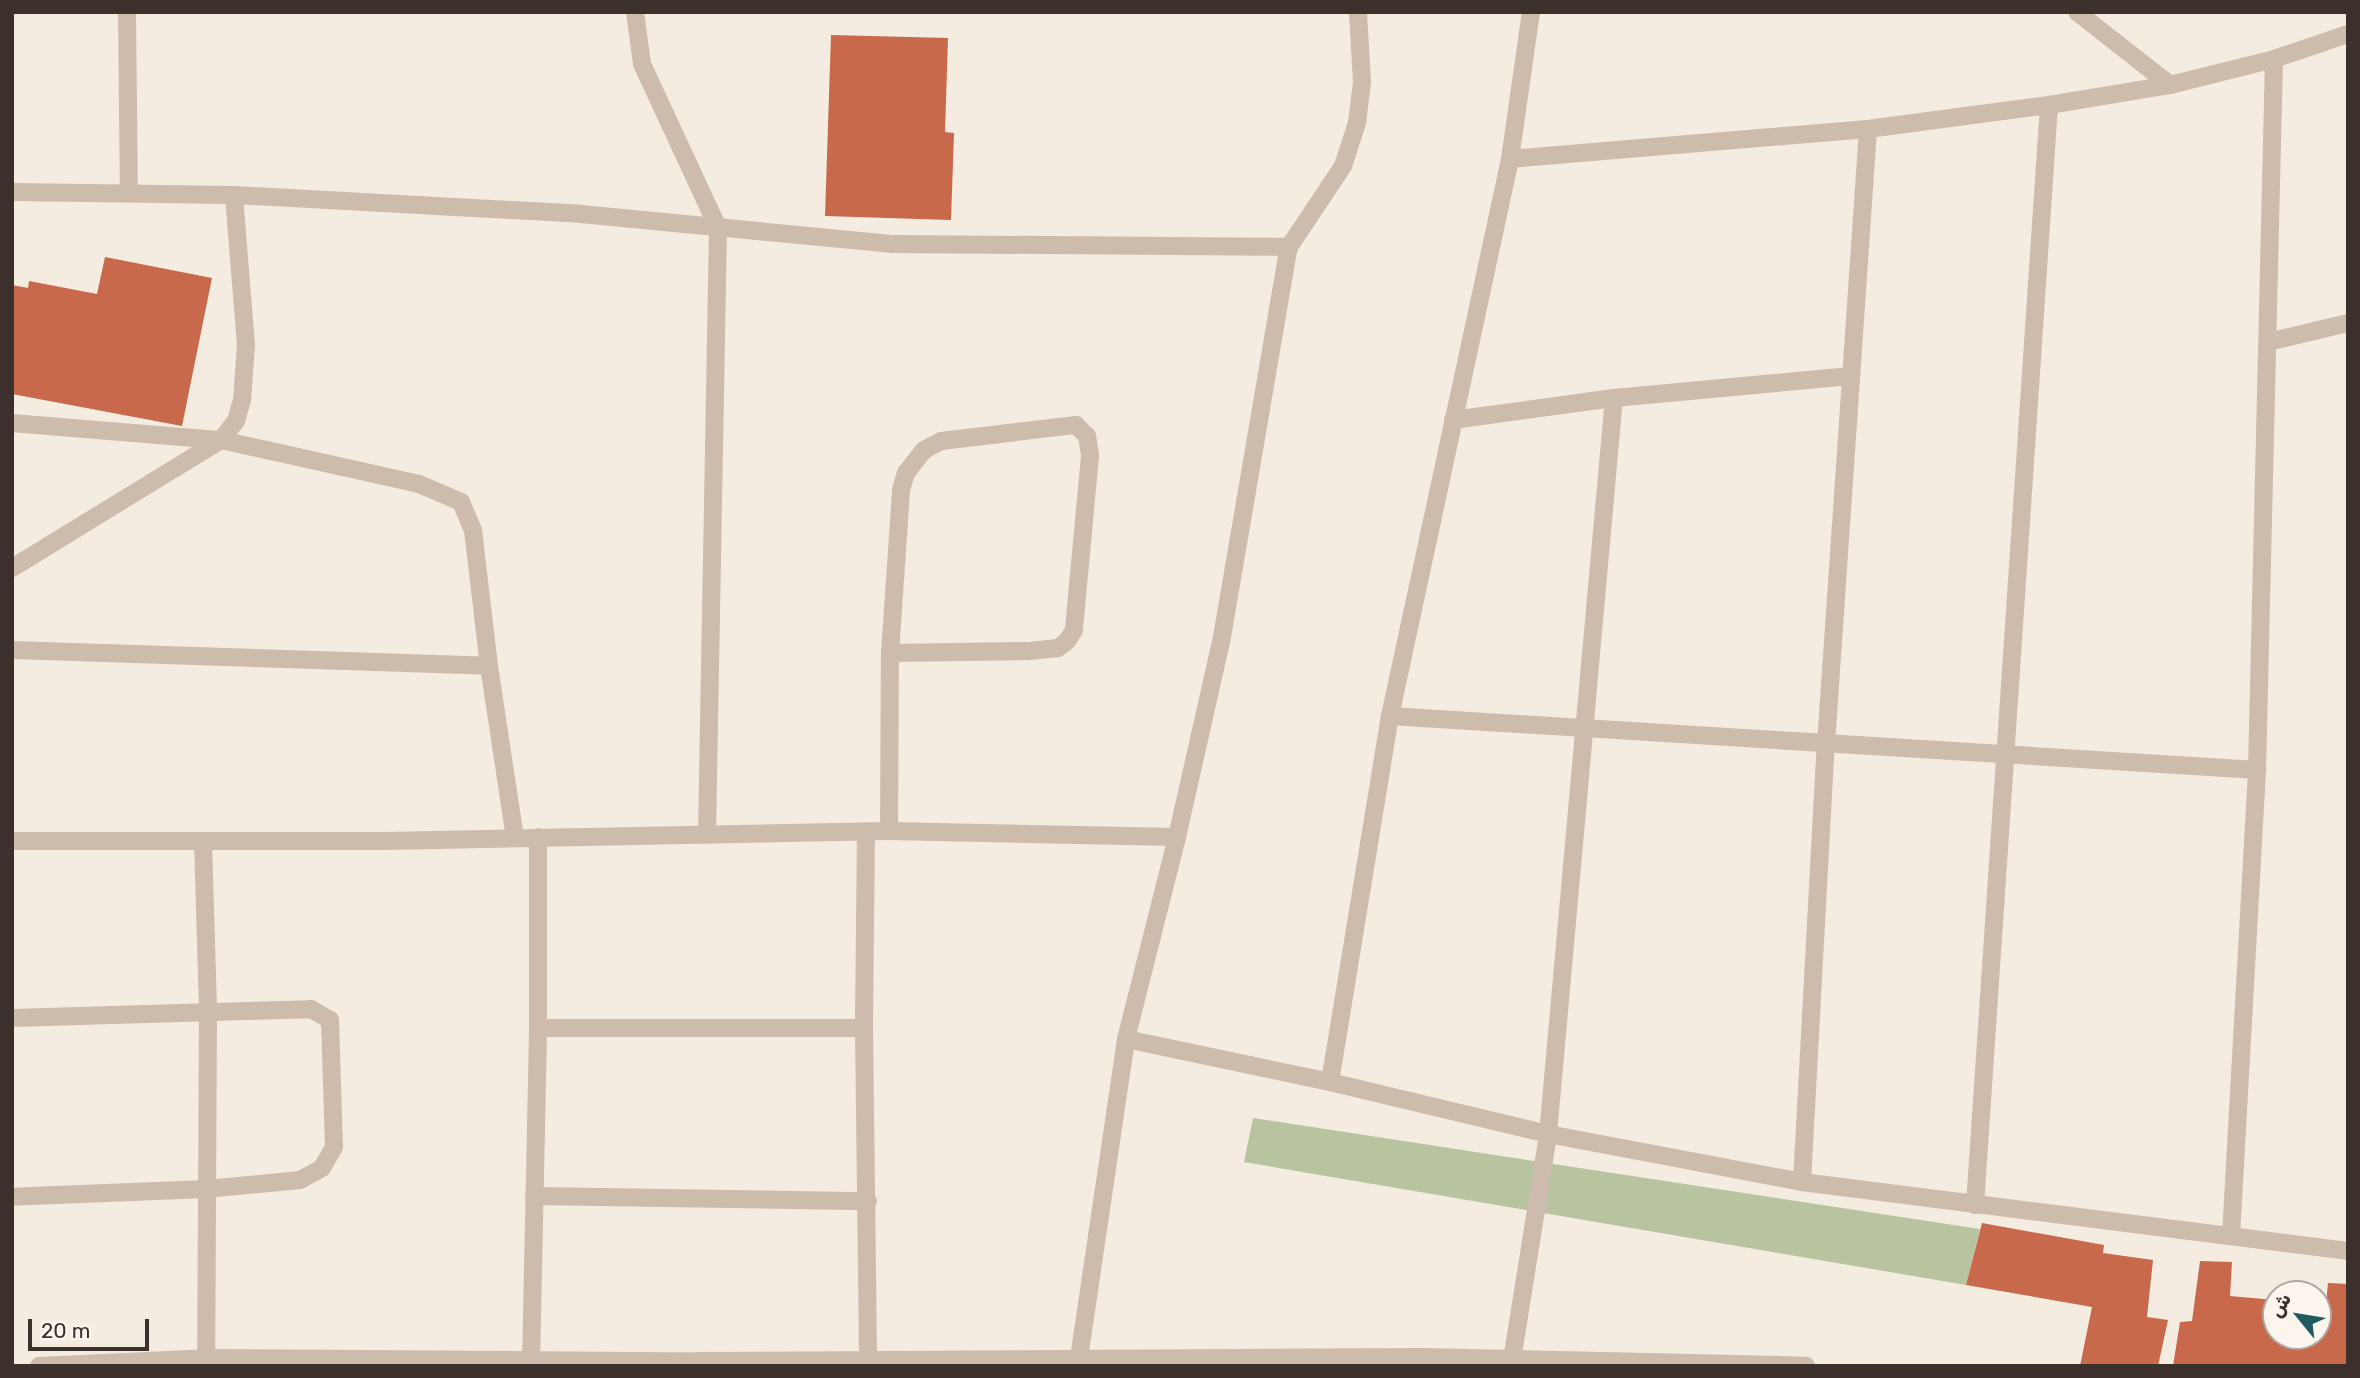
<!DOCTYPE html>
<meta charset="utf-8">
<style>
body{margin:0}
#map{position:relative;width:2360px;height:1378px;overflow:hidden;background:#f4ebe1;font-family:Rubik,"Noto Naskh Arabic",sans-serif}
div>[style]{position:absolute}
.green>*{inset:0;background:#b8c4a0}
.building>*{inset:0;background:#c8694b}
.minor>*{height:18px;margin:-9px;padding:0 9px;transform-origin:9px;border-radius:9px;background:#cdbbac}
span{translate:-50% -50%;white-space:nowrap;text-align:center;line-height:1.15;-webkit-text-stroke:7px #fbf5ee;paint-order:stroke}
.frame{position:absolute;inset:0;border:14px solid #3b302b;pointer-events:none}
.north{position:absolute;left:2262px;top:1280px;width:70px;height:70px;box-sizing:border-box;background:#fbf5ee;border:2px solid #aea6a0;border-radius:50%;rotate:300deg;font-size:19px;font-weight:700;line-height:28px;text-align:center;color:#3b302b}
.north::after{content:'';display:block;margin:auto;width:24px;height:32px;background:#1f5a5e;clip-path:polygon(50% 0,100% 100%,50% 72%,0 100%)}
.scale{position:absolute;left:28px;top:1319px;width:121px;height:32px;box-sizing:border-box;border:4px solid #3b302b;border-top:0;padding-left:9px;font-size:21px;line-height:24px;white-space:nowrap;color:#3b302b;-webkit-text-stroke:5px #fbf5ee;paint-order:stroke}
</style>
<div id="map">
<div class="green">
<i style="clip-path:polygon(1253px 1118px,1980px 1229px,1966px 1285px,1244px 1162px)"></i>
</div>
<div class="building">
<i style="clip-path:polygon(831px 35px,948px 38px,945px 132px,954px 133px,951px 220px,825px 216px)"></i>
<i style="clip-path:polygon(105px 257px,212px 278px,182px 426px,12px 394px,12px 285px,28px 288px,29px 281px,97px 294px)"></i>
<i style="clip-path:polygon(1982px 1223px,2104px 1245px,2103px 1253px,2153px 1260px,2147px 1317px,2168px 1320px,2158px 1366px,2080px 1366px,2092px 1307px,1966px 1285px)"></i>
<i style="clip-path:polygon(2200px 1261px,2232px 1262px,2230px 1296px,2275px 1300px,2276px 1336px,2318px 1336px,2318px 1326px,2324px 1326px,2328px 1283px,2348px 1284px,2348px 1366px,2173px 1366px,2180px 1322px,2192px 1321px)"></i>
</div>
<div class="minor">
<i style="left:127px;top:12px;width:180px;rotate:89.4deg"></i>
<i style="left:635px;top:12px;width:52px;rotate:82.3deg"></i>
<i style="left:642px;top:64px;width:181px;rotate:65.1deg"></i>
<i style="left:718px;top:228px;width:605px;rotate:91.04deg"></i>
<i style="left:2077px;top:12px;width:118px;rotate:38.1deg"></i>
<i style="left:1510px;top:159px;width:359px;rotate:-4.8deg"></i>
<i style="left:1868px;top:129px;width:183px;rotate:-7.6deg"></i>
<i style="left:2049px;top:105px;width:123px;rotate:-9.4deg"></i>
<i style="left:2170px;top:85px;width:107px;rotate:-14deg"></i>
<i style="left:2274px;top:59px;width:78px;rotate:-18.7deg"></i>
<i style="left:12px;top:192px;width:222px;rotate:0.8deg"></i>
<i style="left:234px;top:195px;width:348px;rotate:3.1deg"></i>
<i style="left:581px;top:214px;width:312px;rotate:5.5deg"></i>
<i style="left:892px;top:244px;width:397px;rotate:0.4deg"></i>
<i style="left:2268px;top:342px;width:82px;rotate:-13.4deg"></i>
<i style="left:1453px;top:420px;width:162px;rotate:-7.8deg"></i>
<i style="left:1614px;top:398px;width:238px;rotate:-5.3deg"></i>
<i style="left:12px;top:423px;width:210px;rotate:4.7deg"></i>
<i style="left:221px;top:440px;width:203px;rotate:12.5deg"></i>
<i style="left:419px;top:484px;width:46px;rotate:23.2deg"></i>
<i style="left:461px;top:502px;width:30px;rotate:67deg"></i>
<i style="left:473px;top:530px;width:137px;rotate:83.3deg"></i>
<i style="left:489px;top:666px;width:174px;rotate:81.4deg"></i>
<i style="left:12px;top:568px;width:245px;rotate:-31.5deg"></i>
<i style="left:221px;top:440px;width:24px;rotate:-52deg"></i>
<i style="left:236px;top:421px;width:22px;rotate:-74deg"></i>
<i style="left:242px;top:400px;width:55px;rotate:-85.8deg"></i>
<i style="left:246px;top:345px;width:150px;rotate:-94.6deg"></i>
<i style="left:12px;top:650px;width:477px;rotate:1.9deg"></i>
<i style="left:1390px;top:716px;width:869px;rotate:3.56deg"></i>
<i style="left:866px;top:831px;width:197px;rotate:90.6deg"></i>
<i style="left:864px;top:1028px;width:338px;rotate:89.3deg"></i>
<i style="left:889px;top:831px;width:178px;rotate:-89.7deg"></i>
<i style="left:890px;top:653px;width:163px;rotate:-86.1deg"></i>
<i style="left:901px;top:490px;width:18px;rotate:-74deg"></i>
<i style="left:906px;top:473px;width:29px;rotate:-52deg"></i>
<i style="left:924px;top:450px;width:19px;rotate:-28deg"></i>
<i style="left:941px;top:441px;width:136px;rotate:-6.8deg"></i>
<i style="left:1076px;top:425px;width:16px;rotate:45deg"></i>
<i style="left:1087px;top:436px;width:20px;rotate:81deg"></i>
<i style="left:1090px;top:456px;width:175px;rotate:95.3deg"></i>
<i style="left:1074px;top:630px;width:13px;rotate:122deg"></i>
<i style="left:1067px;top:641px;width:11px;rotate:142deg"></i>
<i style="left:1058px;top:648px;width:31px;rotate:174deg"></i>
<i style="left:1027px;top:651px;width:137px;rotate:179.2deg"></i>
<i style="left:12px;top:841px;width:373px"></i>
<i style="left:385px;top:841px;width:504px;rotate:-1.14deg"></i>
<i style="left:889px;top:831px;width:288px;rotate:1.2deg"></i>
<i style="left:203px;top:841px;width:170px;rotate:88.3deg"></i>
<i style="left:208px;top:1011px;width:347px;rotate:90.3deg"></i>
<i style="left:12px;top:1018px;width:299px;rotate:-1.7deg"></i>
<i style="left:311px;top:1009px;width:22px;rotate:30deg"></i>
<i style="left:330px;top:1020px;width:127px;rotate:88.2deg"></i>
<i style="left:334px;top:1147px;width:24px;rotate:120deg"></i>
<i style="left:322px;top:1168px;width:25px;rotate:151deg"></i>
<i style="left:300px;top:1180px;width:93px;rotate:174.5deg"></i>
<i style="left:207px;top:1189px;width:195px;rotate:177.7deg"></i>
<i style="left:538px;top:1028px;width:326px"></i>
<i style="left:1126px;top:1039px;width:208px;rotate:11.9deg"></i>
<i style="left:1330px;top:1082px;width:224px;rotate:13.4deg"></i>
<i style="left:1548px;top:1134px;width:258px;rotate:10.7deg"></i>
<i style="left:1802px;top:1182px;width:550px;rotate:7.2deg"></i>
<i style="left:1330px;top:1082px;width:371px;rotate:-80.7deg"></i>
<i style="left:1390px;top:716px;width:570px;rotate:-77.84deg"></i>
<i style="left:1510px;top:159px;width:148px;rotate:-81.9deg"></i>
<i style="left:1802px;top:1182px;width:439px;rotate:-86.9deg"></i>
<i style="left:1826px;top:744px;width:616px;rotate:-86.09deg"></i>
<i style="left:534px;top:1196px;width:334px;rotate:0.9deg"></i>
<i style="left:1975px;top:1205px;width:1102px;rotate:-86.15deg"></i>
<i style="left:2231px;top:1236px;width:467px;rotate:-86.8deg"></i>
<i style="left:2257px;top:770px;width:711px;rotate:-88.63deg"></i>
<i style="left:1079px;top:1358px;width:322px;rotate:-81.6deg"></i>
<i style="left:1126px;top:1039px;width:208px;rotate:-75.8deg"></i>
<i style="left:1177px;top:837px;width:205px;rotate:-77.3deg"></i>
<i style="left:1222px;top:637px;width:396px;rotate:-80.3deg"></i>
<i style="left:1289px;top:247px;width:97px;rotate:-56.3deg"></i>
<i style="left:1343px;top:166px;width:45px;rotate:-72deg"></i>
<i style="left:1357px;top:123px;width:41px;rotate:-83deg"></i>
<i style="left:1362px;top:82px;width:70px;rotate:-93.3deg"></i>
<i style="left:1512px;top:1360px;width:229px;rotate:-80.9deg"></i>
<i style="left:1548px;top:1134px;width:739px;rotate:-84.88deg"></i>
<i style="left:39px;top:1366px;width:167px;rotate:-2.7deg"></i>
<i style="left:206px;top:1358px;width:491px;rotate:0.4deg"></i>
<i style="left:697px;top:1361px;width:725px;rotate:-0.32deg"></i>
<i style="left:1422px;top:1357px;width:384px;rotate:1.3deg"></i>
<i style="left:531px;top:1366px;width:338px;rotate:-88.8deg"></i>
<i style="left:538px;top:1028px;width:191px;rotate:-90deg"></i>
</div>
<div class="frame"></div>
<div class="north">ش</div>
<div class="scale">20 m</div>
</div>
